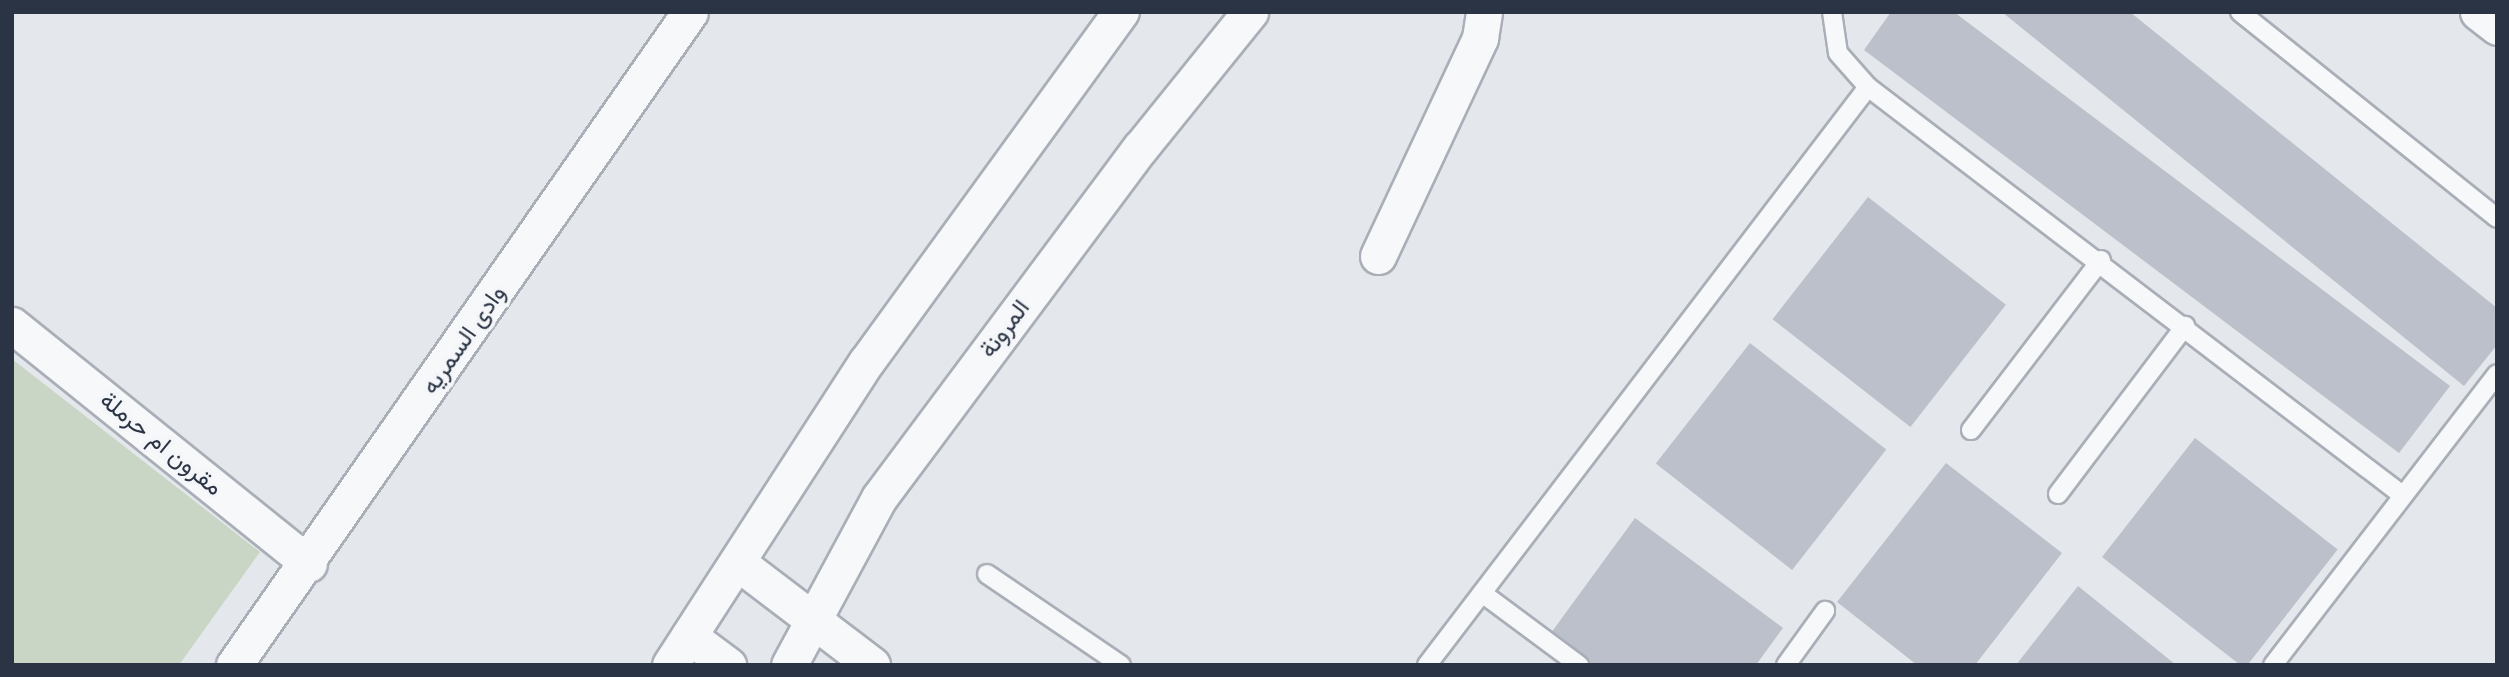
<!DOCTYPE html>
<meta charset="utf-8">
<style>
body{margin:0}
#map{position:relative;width:2509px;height:677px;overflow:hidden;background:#e4e7ec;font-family:"Nunito Sans",Vazirmatn,sans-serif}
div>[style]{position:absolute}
.green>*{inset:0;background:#c9d6c5}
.building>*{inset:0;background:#bbc0ca;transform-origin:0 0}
.roads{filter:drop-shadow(2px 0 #a9aeb7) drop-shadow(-2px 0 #a9aeb7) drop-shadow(0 2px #a9aeb7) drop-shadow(0 -2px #a9aeb7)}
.lane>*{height:18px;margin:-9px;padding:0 9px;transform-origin:9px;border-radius:9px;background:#f7f8fa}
.street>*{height:35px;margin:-17.5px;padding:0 17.5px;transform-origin:17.5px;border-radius:17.5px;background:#f7f8fa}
span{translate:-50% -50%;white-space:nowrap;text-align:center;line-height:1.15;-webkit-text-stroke:7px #f4f6f9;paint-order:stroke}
.street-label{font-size:24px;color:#2b3445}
.frame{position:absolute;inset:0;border:14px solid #2b3445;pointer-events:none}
</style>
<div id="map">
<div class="green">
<i style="clip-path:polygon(12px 359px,260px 552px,179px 665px,12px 665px)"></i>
</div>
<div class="building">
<i style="clip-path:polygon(1891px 12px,1954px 12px,2450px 386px,2399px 453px,1864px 50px)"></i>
<i style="clip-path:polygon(2002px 12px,2130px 12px,2497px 308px,2497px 345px,2464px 386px)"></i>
<i style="left:1868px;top:197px;width:175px;height:155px;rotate:38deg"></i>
<i style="left:1750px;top:343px;width:173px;height:153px;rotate:38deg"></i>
<i style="left:2195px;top:438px;width:181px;height:151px;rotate:38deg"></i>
<i style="clip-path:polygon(1946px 463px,2062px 553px,1975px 665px,1917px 665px,1837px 602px)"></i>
<i style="clip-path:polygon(1635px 518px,1783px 628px,1756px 665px,1585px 665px,1548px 637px)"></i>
<i style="clip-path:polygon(2078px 586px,2176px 665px,2016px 665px)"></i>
</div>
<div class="roads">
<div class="lane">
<i style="left:1832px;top:12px;width:41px;rotate:81.7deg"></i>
<i style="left:1838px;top:53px;width:45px;rotate:48.6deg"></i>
<i style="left:1868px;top:87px;width:671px;rotate:37.37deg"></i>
<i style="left:2240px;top:12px;width:329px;rotate:38.7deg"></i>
<i style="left:1971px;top:430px;width:214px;rotate:-52.6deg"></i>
<i style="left:2058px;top:494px;width:211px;rotate:-52.9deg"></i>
<i style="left:987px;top:574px;width:162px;rotate:34.2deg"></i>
<i style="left:1482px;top:593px;width:121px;rotate:36.6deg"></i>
<i style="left:1427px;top:665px;width:727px;rotate:-52.66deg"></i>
<i style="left:1786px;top:665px;width:67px;rotate:-54.2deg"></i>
<i style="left:2273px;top:665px;width:367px;rotate:-52.4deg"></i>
</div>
<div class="street">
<i style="left:2478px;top:12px;width:24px;rotate:38deg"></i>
<i style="left:1378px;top:256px;width:241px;rotate:-64.9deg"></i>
<i style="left:1480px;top:38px;width:26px;rotate:-81deg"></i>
<i style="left:12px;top:325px;width:381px;rotate:38.8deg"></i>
<i style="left:737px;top:562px;width:170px;rotate:37.3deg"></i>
<i style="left:689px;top:636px;width:49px;rotate:36.6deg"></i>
<i style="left:234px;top:665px;width:796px;rotate:-55.07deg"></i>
<i style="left:670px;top:665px;width:362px;rotate:-57.1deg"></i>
<i style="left:867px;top:361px;width:432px;rotate:-54deg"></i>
<i style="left:789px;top:665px;width:190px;rotate:-61.7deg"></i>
<i style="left:879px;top:498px;width:438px;rotate:-53.3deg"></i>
<i style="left:1141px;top:147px;width:174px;rotate:-51.1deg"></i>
</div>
</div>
<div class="street-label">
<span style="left:1005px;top:329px;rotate:-53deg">المرونة</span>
<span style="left:464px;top:340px;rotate:-55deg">وادى السمريه</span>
<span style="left:161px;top:444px;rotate:39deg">مقرون ام حرملة</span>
</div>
<div class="frame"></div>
</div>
